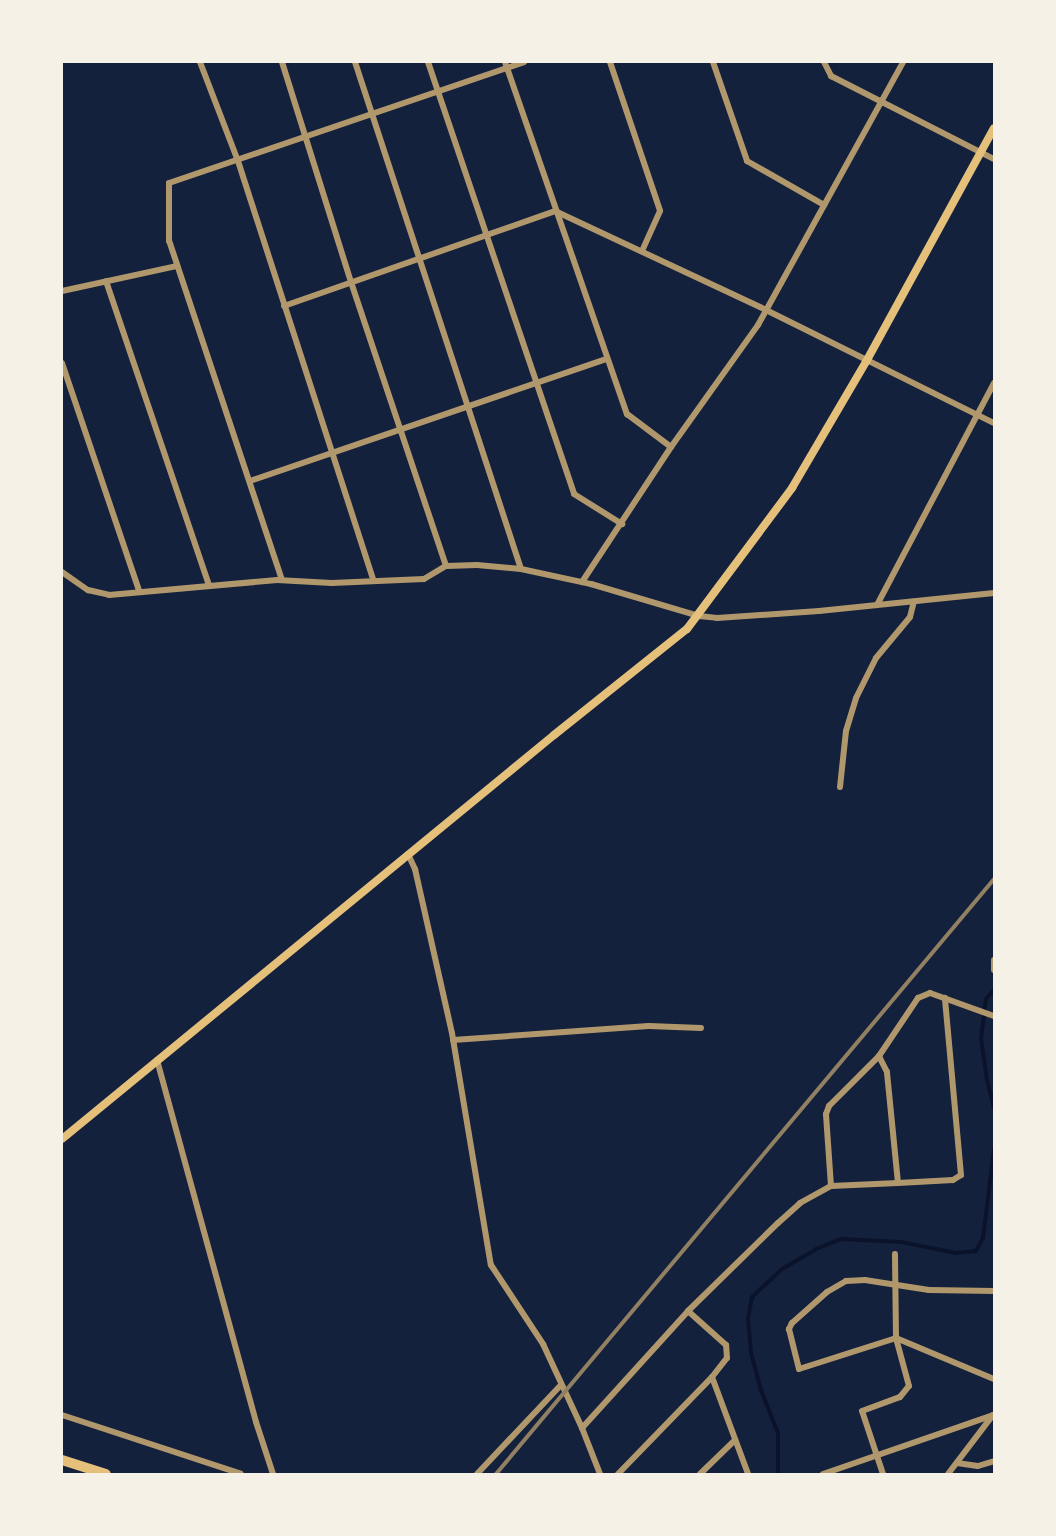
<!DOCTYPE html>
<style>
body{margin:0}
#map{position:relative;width:1056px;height:1536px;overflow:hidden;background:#14213d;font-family:"PT Sans",sans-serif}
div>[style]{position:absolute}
.stream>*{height:4px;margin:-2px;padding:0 2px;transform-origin:2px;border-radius:2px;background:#0b132b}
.minor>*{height:6px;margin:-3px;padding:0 3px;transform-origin:3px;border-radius:3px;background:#b1986c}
.secondary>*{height:8px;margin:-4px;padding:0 4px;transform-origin:4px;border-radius:4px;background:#e5c07b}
.motorway>*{height:10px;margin:-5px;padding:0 5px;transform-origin:5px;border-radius:5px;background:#e5c07b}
.rail>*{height:4px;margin:-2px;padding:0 2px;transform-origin:2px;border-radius:2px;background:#918062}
span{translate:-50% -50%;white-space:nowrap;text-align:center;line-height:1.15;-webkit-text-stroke:4.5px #f6f1e7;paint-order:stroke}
.frame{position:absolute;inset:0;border:63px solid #f6f1e7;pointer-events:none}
</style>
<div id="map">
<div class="stream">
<i style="left:994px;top:990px;width:12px;rotate:132deg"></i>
<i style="left:986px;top:999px;width:39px;rotate:97deg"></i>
<i style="left:981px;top:1038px;width:42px;rotate:81.9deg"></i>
<i style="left:987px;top:1080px;width:29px;rotate:76deg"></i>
<i style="left:778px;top:1474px;width:41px;rotate:-90deg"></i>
<i style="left:778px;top:1433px;width:46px;rotate:-111.6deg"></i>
<i style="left:761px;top:1390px;width:39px;rotate:-105deg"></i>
<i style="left:751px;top:1352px;width:33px;rotate:-95deg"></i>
<i style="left:748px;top:1319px;width:22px;rotate:-80deg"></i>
<i style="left:752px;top:1297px;width:41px;rotate:-43deg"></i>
<i style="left:782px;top:1269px;width:39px;rotate:-30deg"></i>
<i style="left:816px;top:1249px;width:27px;rotate:-22deg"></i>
<i style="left:841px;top:1239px;width:60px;rotate:2.9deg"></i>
<i style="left:901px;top:1242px;width:56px;rotate:11.3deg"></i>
<i style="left:956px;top:1253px;width:20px;rotate:-6deg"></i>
<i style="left:976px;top:1251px;width:15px;rotate:-62deg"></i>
<i style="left:983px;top:1238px;width:89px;rotate:-82.9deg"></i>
</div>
<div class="minor">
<i style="left:200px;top:62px;width:106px;rotate:69deg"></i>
<i style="left:238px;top:161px;width:441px;rotate:72.1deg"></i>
<i style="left:282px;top:62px;width:231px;rotate:72.6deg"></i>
<i style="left:351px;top:282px;width:299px;rotate:71.5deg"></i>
<i style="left:355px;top:62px;width:533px;rotate:71.87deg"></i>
<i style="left:428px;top:62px;width:456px;rotate:71.3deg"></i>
<i style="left:574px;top:494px;width:57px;rotate:32deg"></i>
<i style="left:505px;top:62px;width:373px;rotate:70.9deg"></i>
<i style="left:627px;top:414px;width:55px;rotate:36.9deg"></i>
<i style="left:610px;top:62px;width:157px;rotate:71.4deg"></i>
<i style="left:660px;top:211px;width:44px;rotate:114.2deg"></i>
<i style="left:713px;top:62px;width:105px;rotate:71deg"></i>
<i style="left:747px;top:161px;width:89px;rotate:29.7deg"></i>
<i style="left:824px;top:62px;width:16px;rotate:63deg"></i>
<i style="left:831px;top:76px;width:183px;rotate:27deg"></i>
<i style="left:106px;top:281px;width:321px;rotate:71.3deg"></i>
<i style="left:62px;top:291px;width:118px;rotate:-12.3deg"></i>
<i style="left:284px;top:306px;width:287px;rotate:-19.3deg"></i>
<i style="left:555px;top:211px;width:233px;rotate:25.1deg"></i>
<i style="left:766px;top:310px;width:254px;rotate:26.4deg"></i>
<i style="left:62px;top:363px;width:241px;rotate:71.3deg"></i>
<i style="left:250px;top:481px;width:377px;rotate:-18.9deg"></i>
<i style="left:62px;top:572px;width:32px;rotate:35deg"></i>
<i style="left:88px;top:590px;width:22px;rotate:13deg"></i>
<i style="left:109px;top:595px;width:169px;rotate:-5.1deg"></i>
<i style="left:277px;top:580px;width:55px;rotate:3.1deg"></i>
<i style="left:332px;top:583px;width:92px;rotate:-2.5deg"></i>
<i style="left:424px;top:579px;width:26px;rotate:-31deg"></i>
<i style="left:446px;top:566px;width:31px;rotate:-2deg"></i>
<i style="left:477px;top:565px;width:44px;rotate:5.2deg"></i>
<i style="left:521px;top:569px;width:72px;rotate:12.1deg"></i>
<i style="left:591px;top:584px;width:113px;rotate:16.5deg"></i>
<i style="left:699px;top:616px;width:18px;rotate:6deg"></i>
<i style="left:717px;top:618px;width:102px;rotate:-3.9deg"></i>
<i style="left:819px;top:611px;width:176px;rotate:-5.9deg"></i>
<i style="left:282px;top:580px;width:357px;rotate:-108.4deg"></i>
<i style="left:169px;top:241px;width:58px;rotate:-90deg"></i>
<i style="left:169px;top:183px;width:375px;rotate:-18.8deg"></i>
<i style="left:582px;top:582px;width:162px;rotate:-56.6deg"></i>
<i style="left:671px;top:447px;width:150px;rotate:-54.5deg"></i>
<i style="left:758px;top:325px;width:300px;rotate:-61.1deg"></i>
<i style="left:877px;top:605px;width:251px;rotate:-62.2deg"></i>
<i style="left:840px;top:787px;width:56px;rotate:-83.9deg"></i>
<i style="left:846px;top:731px;width:34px;rotate:-73deg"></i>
<i style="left:856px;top:698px;width:45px;rotate:-63.4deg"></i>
<i style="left:876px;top:658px;width:53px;rotate:-50.3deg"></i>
<i style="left:910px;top:617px;width:16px;rotate:-76deg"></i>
<i style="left:408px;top:854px;width:17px;rotate:65deg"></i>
<i style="left:415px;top:869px;width:168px;rotate:77.3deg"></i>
<i style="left:452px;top:1033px;width:235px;rotate:80.5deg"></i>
<i style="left:491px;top:1265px;width:95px;rotate:56.6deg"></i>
<i style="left:543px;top:1344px;width:93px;rotate:65.1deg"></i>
<i style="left:582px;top:1428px;width:49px;rotate:68.6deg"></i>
<i style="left:994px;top:960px;width:10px;rotate:90deg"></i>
<i style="left:453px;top:1040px;width:196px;rotate:-4.1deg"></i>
<i style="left:649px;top:1026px;width:52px;rotate:2.2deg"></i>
<i style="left:157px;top:1060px;width:375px;rotate:74.7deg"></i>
<i style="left:256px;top:1422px;width:55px;rotate:71.9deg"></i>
<i style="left:898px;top:1183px;width:55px;rotate:-3.1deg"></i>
<i style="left:953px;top:1180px;width:9px;rotate:-32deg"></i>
<i style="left:961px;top:1175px;width:178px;rotate:-95.2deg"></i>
<i style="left:831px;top:1186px;width:67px;rotate:-2.6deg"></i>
<i style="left:898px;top:1183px;width:112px;rotate:-95.7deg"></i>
<i style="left:887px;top:1072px;width:18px;rotate:-117deg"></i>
<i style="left:994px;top:1291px;width:65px;rotate:-179.1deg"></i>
<i style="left:929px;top:1290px;width:65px;rotate:-171.1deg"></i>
<i style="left:865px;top:1280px;width:19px;rotate:177deg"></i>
<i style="left:846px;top:1281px;width:22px;rotate:150deg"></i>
<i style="left:827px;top:1292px;width:47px;rotate:138.5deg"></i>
<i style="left:792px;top:1323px;width:7px;rotate:117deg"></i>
<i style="left:789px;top:1329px;width:41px;rotate:76deg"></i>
<i style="left:799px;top:1369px;width:102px;rotate:-17.7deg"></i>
<i style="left:896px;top:1338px;width:106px;rotate:22.7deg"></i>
<i style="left:712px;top:1377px;width:103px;rotate:69.6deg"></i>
<i style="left:62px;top:1415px;width:188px;rotate:18.2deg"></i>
<i style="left:582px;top:1428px;width:158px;rotate:-47.8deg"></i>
<i style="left:688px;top:1311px;width:126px;rotate:-44.4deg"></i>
<i style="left:778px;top:1223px;width:30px;rotate:-42deg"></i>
<i style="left:800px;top:1203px;width:35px;rotate:-29deg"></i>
<i style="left:831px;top:1186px;width:72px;rotate:-94deg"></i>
<i style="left:826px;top:1114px;width:9px;rotate:-69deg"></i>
<i style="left:829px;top:1106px;width:71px;rotate:-45deg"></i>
<i style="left:879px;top:1056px;width:70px;rotate:-56.1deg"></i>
<i style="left:918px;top:998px;width:13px;rotate:-23deg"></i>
<i style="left:930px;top:993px;width:68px;rotate:19.8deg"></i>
<i style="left:957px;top:1463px;width:21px;rotate:8deg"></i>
<i style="left:978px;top:1466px;width:17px;rotate:-17deg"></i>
<i style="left:477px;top:1474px;width:122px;rotate:-46.7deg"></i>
<i style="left:618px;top:1474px;width:135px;rotate:-45.9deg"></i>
<i style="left:712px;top:1377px;width:24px;rotate:-52deg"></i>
<i style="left:727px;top:1358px;width:13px;rotate:-94deg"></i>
<i style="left:726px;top:1345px;width:51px;rotate:-138.2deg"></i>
<i style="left:700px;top:1474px;width:49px;rotate:-44.2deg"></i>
<i style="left:823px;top:1474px;width:180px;rotate:-19.1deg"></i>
<i style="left:883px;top:1474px;width:66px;rotate:-108.4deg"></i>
<i style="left:862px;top:1411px;width:40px;rotate:-20.2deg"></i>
<i style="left:900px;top:1397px;width:14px;rotate:-51deg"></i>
<i style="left:909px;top:1386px;width:50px;rotate:-105.2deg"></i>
<i style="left:896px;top:1338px;width:84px;rotate:-90.7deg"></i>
<i style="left:948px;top:1474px;width:74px;rotate:-52.7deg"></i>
</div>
<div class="secondary">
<i style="left:62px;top:1139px;width:637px;rotate:-39.39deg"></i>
<i style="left:554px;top:735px;width:170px;rotate:-38.6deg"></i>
<i style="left:687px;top:629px;width:176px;rotate:-53.3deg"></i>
<i style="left:792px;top:488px;width:148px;rotate:-59.6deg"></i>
<i style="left:867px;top:360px;width:264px;rotate:-61.3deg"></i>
</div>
<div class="motorway">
<i style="left:62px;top:1460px;width:46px;rotate:17.7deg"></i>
</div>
<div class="rail">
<i style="left:496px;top:1474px;width:776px;rotate:-50.07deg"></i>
</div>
<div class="frame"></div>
</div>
